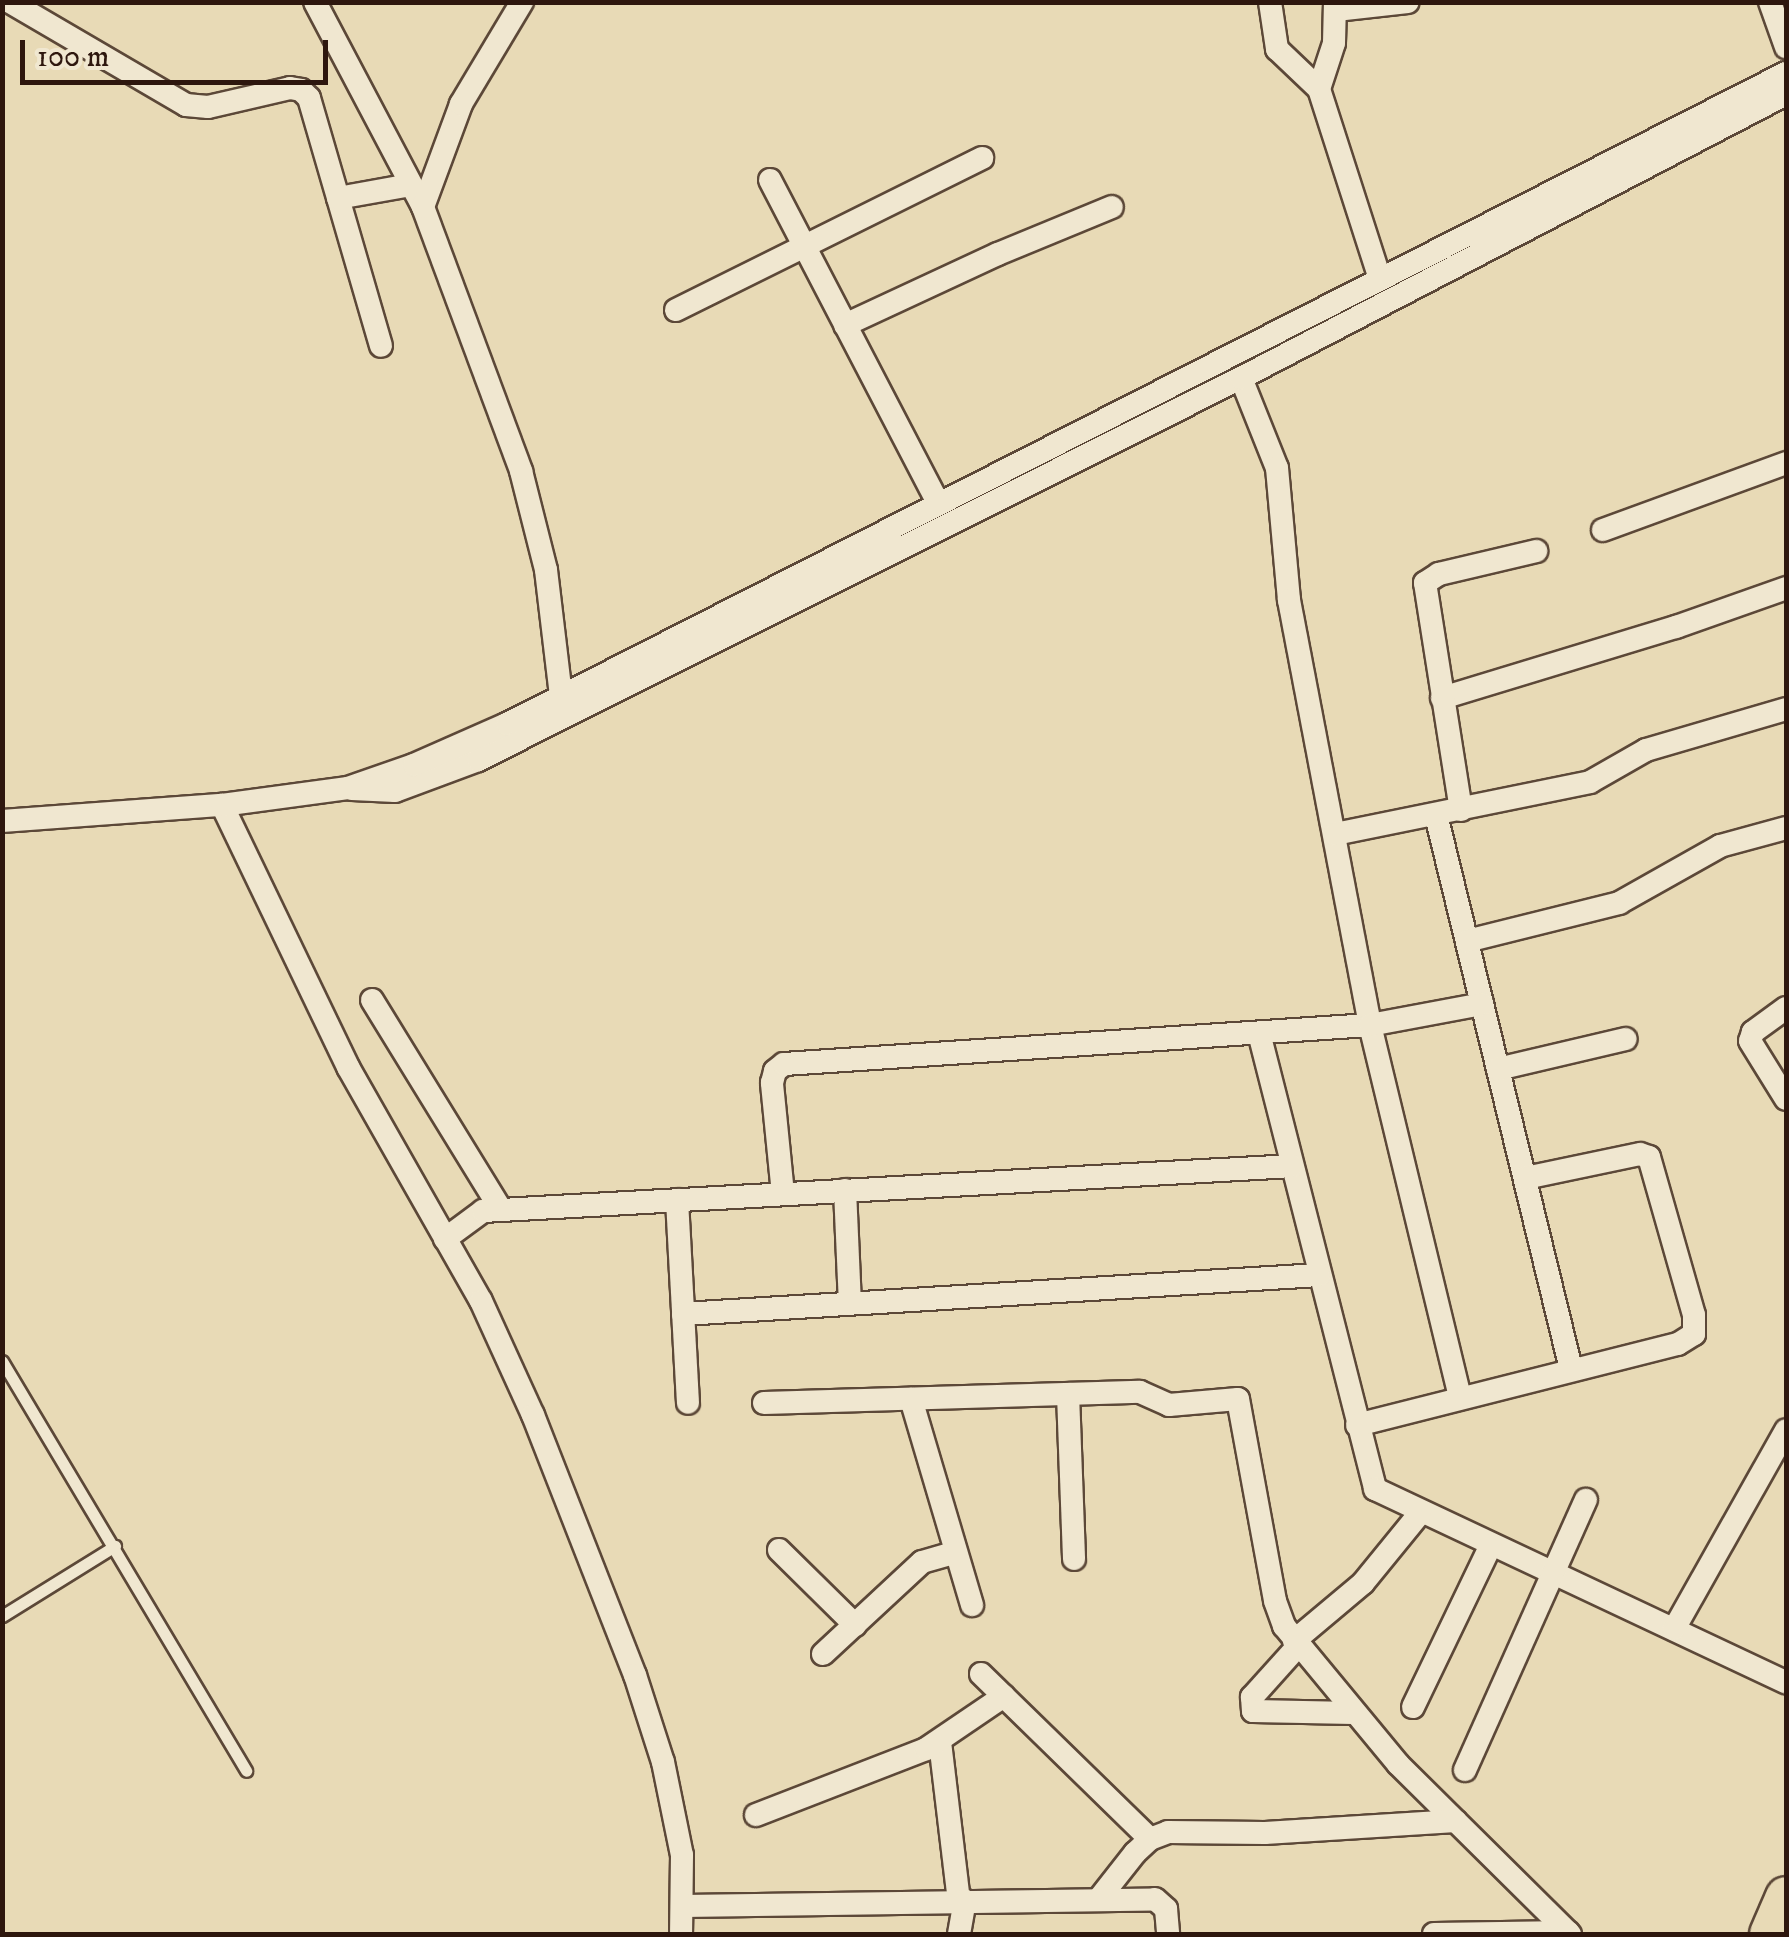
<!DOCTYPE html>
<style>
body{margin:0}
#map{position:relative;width:1789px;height:1937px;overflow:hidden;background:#e8dab6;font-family:"IM FELL DW Pica",serif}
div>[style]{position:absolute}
.roads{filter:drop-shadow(2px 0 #5c4838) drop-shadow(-2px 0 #5c4838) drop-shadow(0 2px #5c4838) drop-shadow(0 -2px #5c4838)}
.lane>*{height:11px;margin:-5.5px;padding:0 5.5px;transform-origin:5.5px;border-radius:5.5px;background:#f0e7d0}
.street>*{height:22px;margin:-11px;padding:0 11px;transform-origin:11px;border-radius:11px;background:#f0e7d0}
.highway>*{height:40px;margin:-20px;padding:0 20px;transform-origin:20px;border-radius:20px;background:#e8dab6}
span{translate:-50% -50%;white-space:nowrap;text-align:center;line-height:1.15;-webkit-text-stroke:10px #f0e7d0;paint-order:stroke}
.frame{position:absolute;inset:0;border:5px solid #2e170e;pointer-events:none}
.scale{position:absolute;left:20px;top:40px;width:308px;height:45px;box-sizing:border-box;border:5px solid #2e170e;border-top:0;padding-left:12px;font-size:30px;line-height:35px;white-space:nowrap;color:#2e170e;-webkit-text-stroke:8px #f0e7d0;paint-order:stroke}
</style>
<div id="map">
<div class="roads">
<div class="lane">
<i style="left:2px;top:1361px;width:477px;rotate:59.2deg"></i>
<i style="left:2px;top:1616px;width:133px;rotate:-31.8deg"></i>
</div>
<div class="street">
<i style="left:10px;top:2px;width:204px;rotate:30.3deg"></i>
<i style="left:186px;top:105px;width:22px;rotate:5deg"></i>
<i style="left:208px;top:107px;width:84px;rotate:-13deg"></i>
<i style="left:290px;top:88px;width:11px;rotate:10deg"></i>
<i style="left:301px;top:90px;width:11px;rotate:45deg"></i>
<i style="left:309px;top:98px;width:258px;rotate:73.8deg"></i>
<i style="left:315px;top:2px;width:232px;rotate:62.2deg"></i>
<i style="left:423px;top:207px;width:282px;rotate:69.6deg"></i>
<i style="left:521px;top:471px;width:102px;rotate:75.8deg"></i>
<i style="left:546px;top:570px;width:127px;rotate:83.2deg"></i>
<i style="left:1270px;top:2px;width:48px;rotate:81.5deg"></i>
<i style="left:1277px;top:49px;width:58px;rotate:43.6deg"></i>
<i style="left:1319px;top:89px;width:200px;rotate:72.2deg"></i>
<i style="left:1770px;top:2px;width:48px;rotate:70.4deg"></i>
<i style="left:1336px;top:10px;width:72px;rotate:-6.3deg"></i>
<i style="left:1319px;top:89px;width:48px;rotate:-71.9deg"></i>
<i style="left:1334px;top:43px;width:41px;rotate:-88.6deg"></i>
<i style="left:770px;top:180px;width:364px;rotate:62.5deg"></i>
<i style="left:338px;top:198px;width:73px;rotate:-10.2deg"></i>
<i style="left:423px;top:207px;width:110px;rotate:-69.7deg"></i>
<i style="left:461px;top:104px;width:119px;rotate:-59.1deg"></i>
<i style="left:676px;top:310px;width:342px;rotate:-26.4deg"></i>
<i style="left:845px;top:325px;width:169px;rotate:-24.9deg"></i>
<i style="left:998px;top:254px;width:123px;rotate:-22.4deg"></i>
<i style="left:1241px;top:378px;width:97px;rotate:68.2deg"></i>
<i style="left:1277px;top:468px;width:133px;rotate:84.8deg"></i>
<i style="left:1289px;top:600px;width:433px;rotate:79.2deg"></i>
<i style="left:1370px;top:1025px;width:384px;rotate:76.4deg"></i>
<i style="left:1603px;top:530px;width:195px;rotate:-20.1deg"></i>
<i style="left:1442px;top:698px;width:245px;rotate:-16.9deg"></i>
<i style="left:1676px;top:627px;width:117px;rotate:-19.5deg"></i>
<i style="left:352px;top:789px;width:43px;rotate:2.7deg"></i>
<i style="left:395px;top:791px;width:89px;rotate:-20.5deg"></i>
<i style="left:478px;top:760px;width:853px;rotate:-26.6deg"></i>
<i style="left:1241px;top:378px;width:615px;rotate:-27.52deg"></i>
<i style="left:222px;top:805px;width:291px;rotate:64.3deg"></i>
<i style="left:348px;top:1067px;width:269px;rotate:60.4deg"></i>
<i style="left:481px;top:1301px;width:125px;rotate:65.5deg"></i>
<i style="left:533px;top:1415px;width:279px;rotate:68.6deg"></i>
<i style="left:635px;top:1675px;width:91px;rotate:72.2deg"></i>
<i style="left:663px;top:1762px;width:95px;rotate:78.5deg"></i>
<i style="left:682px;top:1855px;width:79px;rotate:90.7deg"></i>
<i style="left:1461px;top:810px;width:230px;rotate:-99deg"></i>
<i style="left:1425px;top:583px;width:17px;rotate:-33deg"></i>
<i style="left:1439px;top:574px;width:100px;rotate:-13.3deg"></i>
<i style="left:1436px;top:815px;width:570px;rotate:76.3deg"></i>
<i style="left:2px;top:821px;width:221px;rotate:-4.2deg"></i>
<i style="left:222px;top:805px;width:127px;rotate:-7.7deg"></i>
<i style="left:348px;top:788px;width:70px;rotate:-19.2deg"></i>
<i style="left:414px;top:765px;width:102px;rotate:-23.8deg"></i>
<i style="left:507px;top:724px;width:1435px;rotate:-26.98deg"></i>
<i style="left:1335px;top:834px;width:260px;rotate:-11.5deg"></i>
<i style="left:1590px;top:782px;width:64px;rotate:-29.7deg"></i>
<i style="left:1646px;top:750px;width:146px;rotate:-16.3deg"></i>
<i style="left:1467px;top:941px;width:157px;rotate:-14deg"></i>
<i style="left:1619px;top:903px;width:116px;rotate:-29.4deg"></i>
<i style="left:1720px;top:846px;width:68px;rotate:-15.3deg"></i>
<i style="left:372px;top:1000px;width:246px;rotate:58.4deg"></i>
<i style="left:1786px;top:1008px;width:41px;rotate:144deg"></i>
<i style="left:1753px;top:1032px;width:9px;rotate:108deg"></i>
<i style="left:1750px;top:1041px;width:68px;rotate:58.2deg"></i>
<i style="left:1259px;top:1033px;width:471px;rotate:75.7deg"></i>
<i style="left:1375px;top:1489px;width:454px;rotate:25.2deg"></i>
<i style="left:1498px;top:1069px;width:131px;rotate:-13.2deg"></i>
<i style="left:845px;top:1190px;width:113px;rotate:87.5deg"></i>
<i style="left:783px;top:1194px;width:112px;rotate:-95.7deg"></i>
<i style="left:772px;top:1083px;width:12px;rotate:-76deg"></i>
<i style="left:775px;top:1071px;width:11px;rotate:-38deg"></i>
<i style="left:784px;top:1064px;width:587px;rotate:-3.81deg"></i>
<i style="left:1370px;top:1025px;width:114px;rotate:-10.6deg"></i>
<i style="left:677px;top:1200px;width:203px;rotate:86.9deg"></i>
<i style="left:445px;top:1239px;width:47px;rotate:-36.4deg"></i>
<i style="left:483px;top:1211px;width:810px;rotate:-3.18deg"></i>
<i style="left:683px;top:1314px;width:637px;rotate:-3.51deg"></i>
<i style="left:1068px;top:1394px;width:165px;rotate:87.9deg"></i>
<i style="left:911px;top:1399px;width:215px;rotate:73.5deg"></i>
<i style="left:764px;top:1403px;width:376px;rotate:-1.7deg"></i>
<i style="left:1140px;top:1392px;width:32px;rotate:24deg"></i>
<i style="left:1169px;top:1405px;width:69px;rotate:-5deg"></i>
<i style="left:1238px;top:1399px;width:205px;rotate:79.6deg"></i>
<i style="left:1275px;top:1601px;width:27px;rotate:70deg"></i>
<i style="left:1284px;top:1626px;width:179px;rotate:50.4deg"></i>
<i style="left:1398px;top:1764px;width:242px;rotate:44.7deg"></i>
<i style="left:1357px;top:1425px;width:331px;rotate:-14.2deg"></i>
<i style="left:1678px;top:1344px;width:19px;rotate:-32deg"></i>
<i style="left:1694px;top:1334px;width:19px;rotate:-90deg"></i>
<i style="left:1694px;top:1315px;width:164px;rotate:-105.9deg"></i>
<i style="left:1649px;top:1157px;width:9px;rotate:-162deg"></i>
<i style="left:1640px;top:1154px;width:117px;rotate:168.2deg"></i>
<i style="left:779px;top:1550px;width:107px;rotate:44.6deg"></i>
<i style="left:1674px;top:1629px;width:228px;rotate:-60.6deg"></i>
<i style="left:1294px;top:1641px;width:90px;rotate:-40deg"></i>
<i style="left:1363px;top:1583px;width:90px;rotate:-50.8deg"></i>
<i style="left:1298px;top:1646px;width:69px;rotate:132deg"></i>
<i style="left:1252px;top:1697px;width:14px;rotate:86deg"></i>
<i style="left:1253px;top:1711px;width:100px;rotate:1.1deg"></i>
<i style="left:823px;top:1654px;width:135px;rotate:-42.9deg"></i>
<i style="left:922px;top:1562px;width:35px;rotate:-16deg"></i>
<i style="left:981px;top:1674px;width:236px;rotate:44.3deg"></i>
<i style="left:1413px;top:1707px;width:180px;rotate:-64.3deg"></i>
<i style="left:940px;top:1742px;width:160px;rotate:83.2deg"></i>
<i style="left:1465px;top:1770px;width:296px;rotate:-65.9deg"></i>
<i style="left:756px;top:1815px;width:182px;rotate:-21.2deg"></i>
<i style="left:926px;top:1749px;width:94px;rotate:-34.2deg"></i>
<i style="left:1098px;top:1900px;width:60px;rotate:-51.8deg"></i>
<i style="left:1135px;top:1853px;width:21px;rotate:-43deg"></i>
<i style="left:1150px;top:1839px;width:19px;rotate:-21deg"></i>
<i style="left:1168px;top:1832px;width:97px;rotate:0.6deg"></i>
<i style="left:1265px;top:1833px;width:191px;rotate:-3.6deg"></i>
<i style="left:683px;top:1906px;width:472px;rotate:-0.8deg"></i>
<i style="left:1155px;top:1899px;width:15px;rotate:42deg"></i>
<i style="left:1166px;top:1909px;width:25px;rotate:85deg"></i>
<i style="left:959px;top:1934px;width:34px;rotate:-80deg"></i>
<i style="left:1434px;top:1934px;width:134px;rotate:-0.9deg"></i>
</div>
<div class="highway">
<i style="left:1770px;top:1934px;width:40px;rotate:-66.6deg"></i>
</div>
</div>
<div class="frame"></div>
<div class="scale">100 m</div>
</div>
